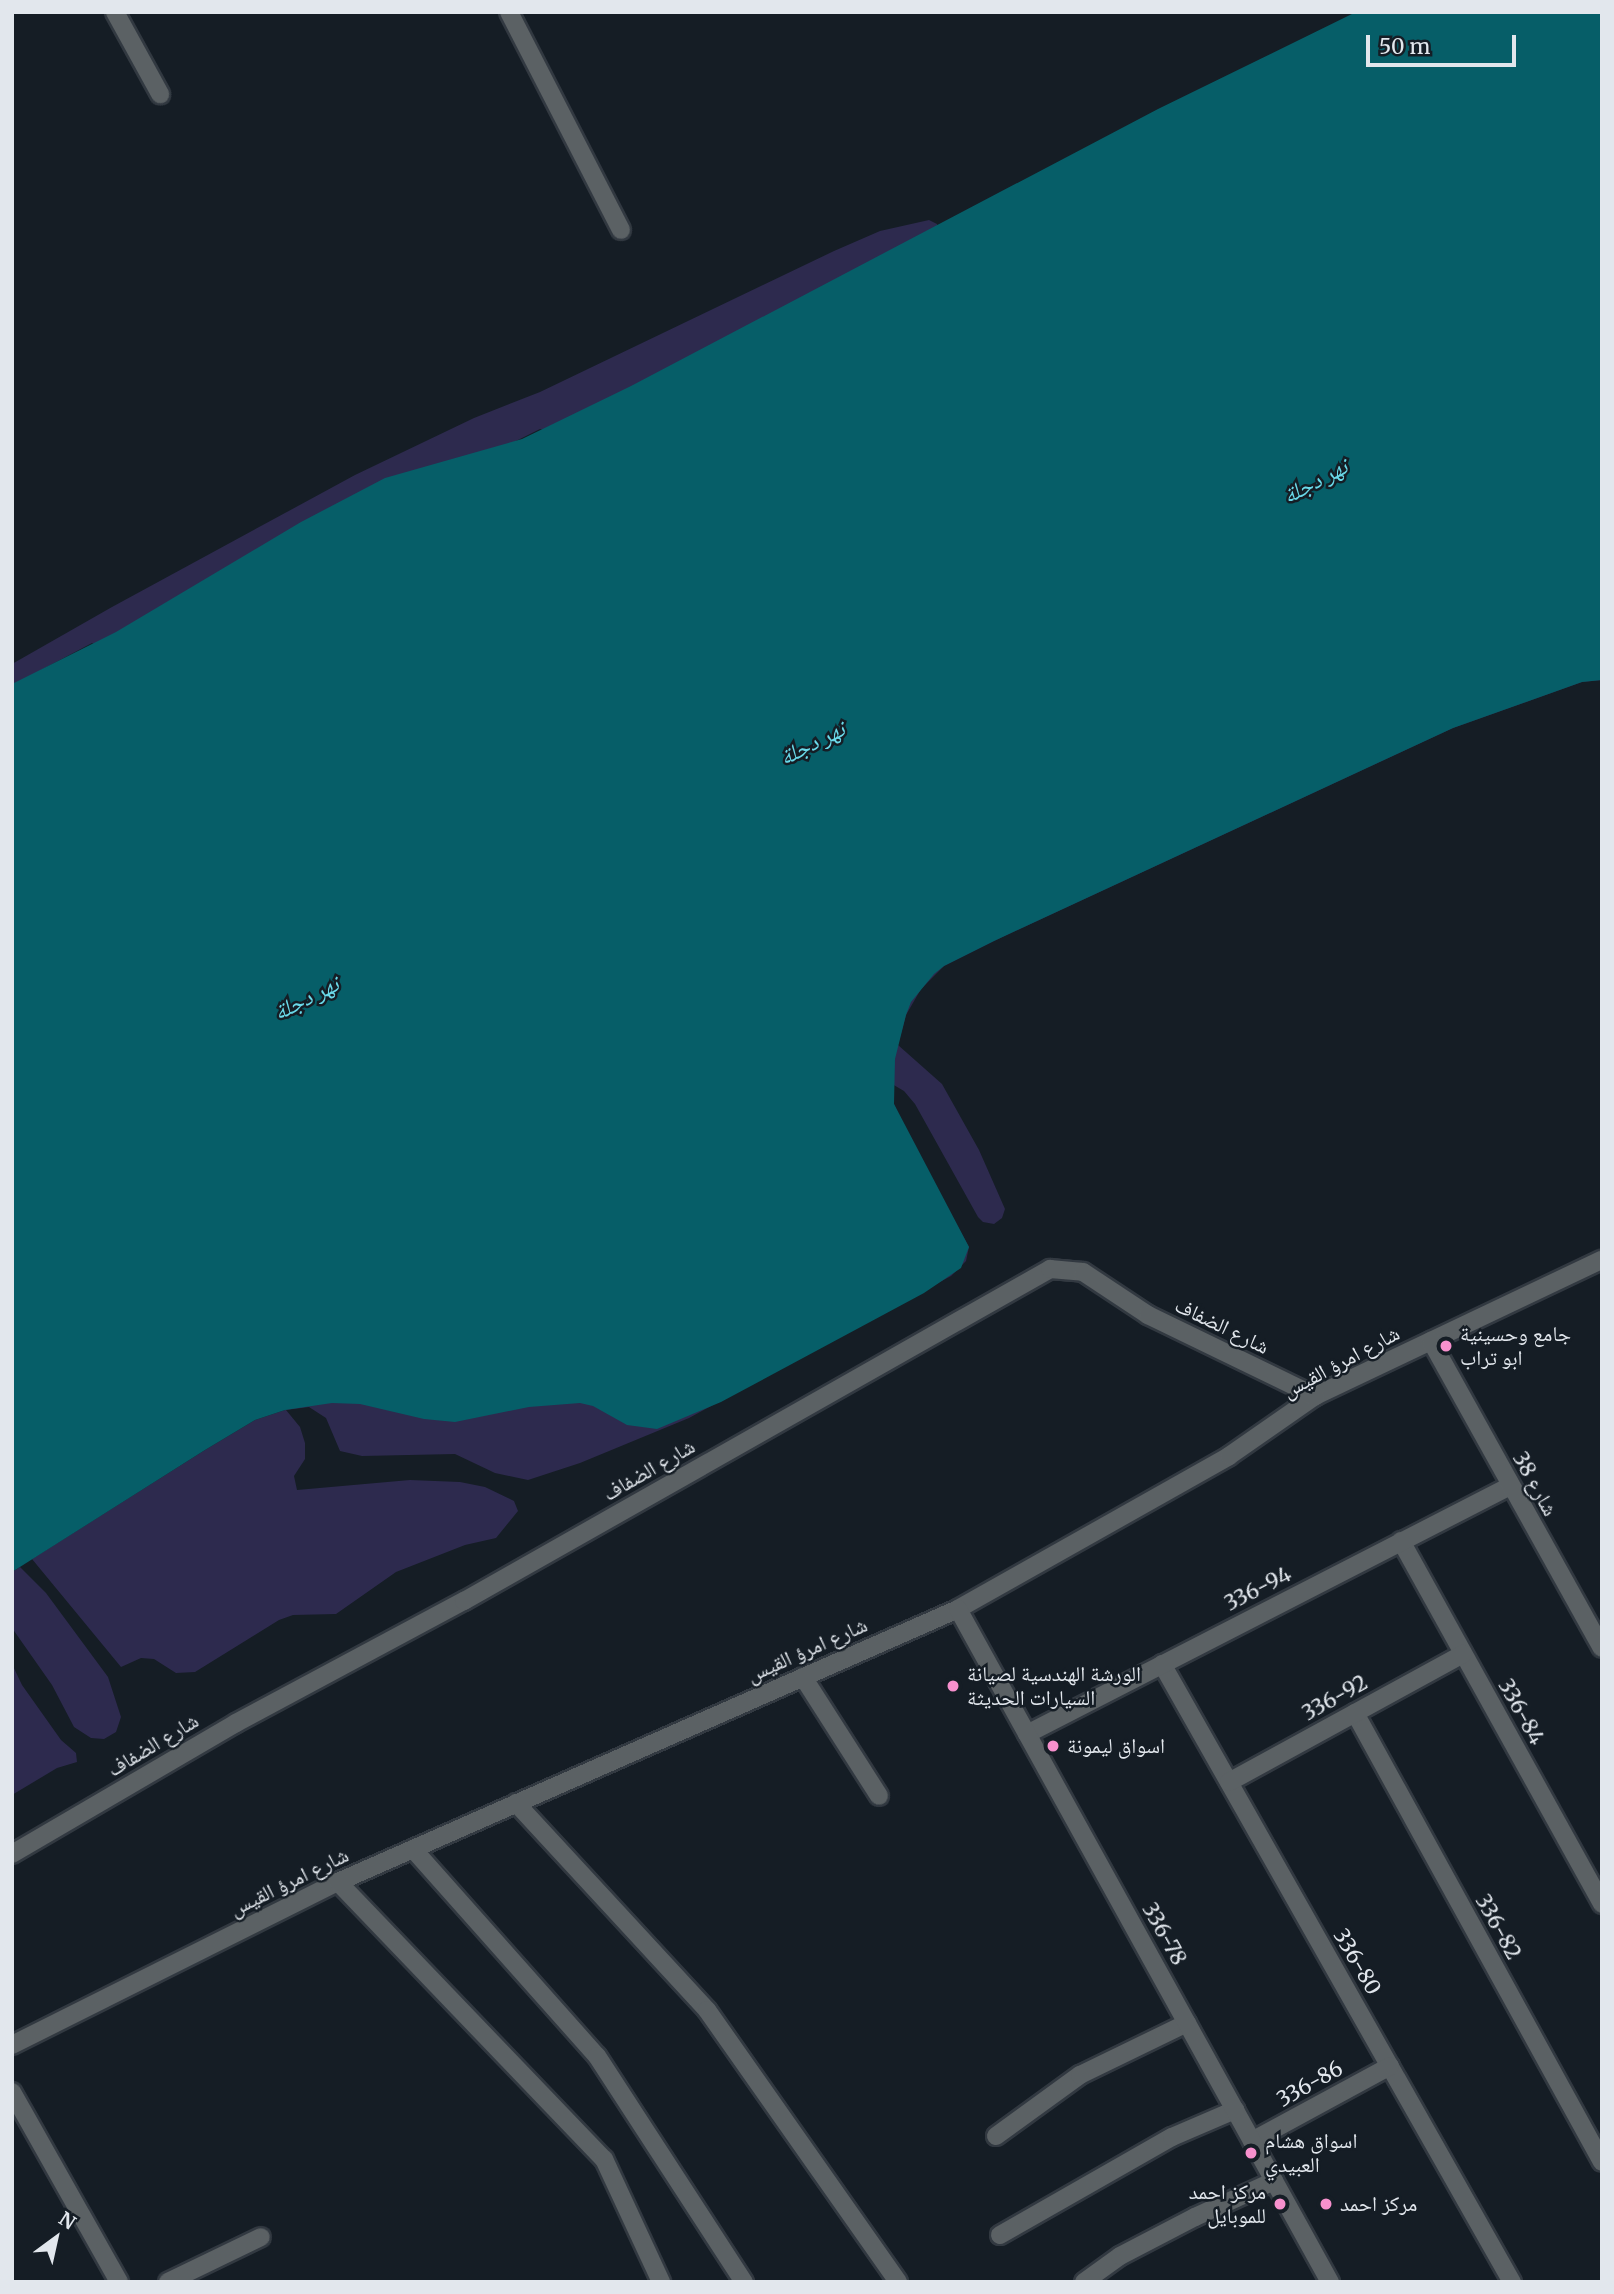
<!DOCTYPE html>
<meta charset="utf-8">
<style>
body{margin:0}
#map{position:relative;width:1614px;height:2294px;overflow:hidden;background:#151d25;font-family:Merriweather,"Noto Naskh Arabic",serif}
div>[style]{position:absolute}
.green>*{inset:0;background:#2d2a4e}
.water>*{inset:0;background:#065e68}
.roads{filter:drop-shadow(2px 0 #323941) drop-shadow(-2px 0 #323941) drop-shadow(0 2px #323941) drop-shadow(0 -2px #323941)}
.minor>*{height:18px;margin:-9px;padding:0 9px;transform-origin:9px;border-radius:9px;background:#5b6164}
.tertiary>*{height:18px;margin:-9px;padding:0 9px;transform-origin:9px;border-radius:9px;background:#5b6164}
.dots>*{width:19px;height:19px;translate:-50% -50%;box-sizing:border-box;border:4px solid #151d25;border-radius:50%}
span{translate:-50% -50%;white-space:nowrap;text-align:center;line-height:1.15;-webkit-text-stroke:5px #151d25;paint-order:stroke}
.street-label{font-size:21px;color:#e2e7ed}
.poi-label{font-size:21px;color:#e2e7ed}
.left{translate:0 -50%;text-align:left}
.right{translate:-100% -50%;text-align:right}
.water-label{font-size:23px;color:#6adaea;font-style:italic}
.frame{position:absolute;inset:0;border:14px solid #e2e7ed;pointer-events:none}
.north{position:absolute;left:21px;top:2203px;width:70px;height:70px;-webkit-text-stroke:5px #151d25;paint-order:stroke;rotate:33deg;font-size:19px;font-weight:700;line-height:28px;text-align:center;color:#e2e7ed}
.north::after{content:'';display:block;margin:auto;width:24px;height:32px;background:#e2e7ed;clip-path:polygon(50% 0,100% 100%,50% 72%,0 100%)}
.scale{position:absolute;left:1366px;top:35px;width:150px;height:32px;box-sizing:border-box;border:4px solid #e2e7ed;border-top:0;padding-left:9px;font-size:21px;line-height:24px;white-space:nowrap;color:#e2e7ed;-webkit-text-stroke:5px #151d25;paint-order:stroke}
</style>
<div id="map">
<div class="green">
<i style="clip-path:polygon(929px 220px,937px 224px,940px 233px,554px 432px,540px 429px,101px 647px,92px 643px,41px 670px,12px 693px,12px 664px,112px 607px,355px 475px,474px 418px,540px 392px,834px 251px,880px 231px)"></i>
<i style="clip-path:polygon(1483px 651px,1602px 680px,1582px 682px,1453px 728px,994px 941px,944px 966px,921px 989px,906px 1015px,898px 1045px,942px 1084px,979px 1150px,1005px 1209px,1002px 1218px,994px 1224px,983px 1222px,978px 1217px,915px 1104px,904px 1091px,892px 1084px,894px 1104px,911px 1142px,969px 1247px,966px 1261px,951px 1276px,689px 1418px,580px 1463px,528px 1480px,495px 1473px,455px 1454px,362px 1456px,340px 1451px,326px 1418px,309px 1407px,286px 1410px,300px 1427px,305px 1443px,305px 1459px,294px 1476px,297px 1490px,410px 1480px,460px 1482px,485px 1487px,514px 1501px,518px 1511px,496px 1538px,465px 1545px,396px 1572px,336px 1614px,293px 1615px,279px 1620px,195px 1672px,176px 1673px,154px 1659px,141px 1658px,121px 1667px,32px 1559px,205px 1450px,255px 1420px,285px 1410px,590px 1170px)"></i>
<i style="clip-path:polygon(20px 1567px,46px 1593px,108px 1677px,121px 1717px,116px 1732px,104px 1739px,91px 1738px,74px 1727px,52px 1685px,12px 1628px,12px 1572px)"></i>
<i style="clip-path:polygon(12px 1664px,22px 1685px,61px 1740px,76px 1753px,77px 1762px,57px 1768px,12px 1795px)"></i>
</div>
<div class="water">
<i style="clip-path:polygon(1356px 12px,1602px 12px,1602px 680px,1582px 682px,1453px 728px,994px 941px,944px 966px,934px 974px,911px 1002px,906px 1015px,895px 1059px,894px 1104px,969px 1247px,961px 1268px,924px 1293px,721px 1402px,657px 1429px,627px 1425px,593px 1406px,580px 1403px,529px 1407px,455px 1422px,424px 1419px,360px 1404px,332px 1403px,285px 1410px,255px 1420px,205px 1450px,12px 1572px,12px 684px,116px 632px,301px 522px,385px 478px,522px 439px,631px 386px,1158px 109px)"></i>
</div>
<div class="roads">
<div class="minor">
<i style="left:115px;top:12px;width:94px;rotate:61.2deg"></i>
<i style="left:509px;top:12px;width:245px;rotate:62.8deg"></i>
<i style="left:1401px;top:1541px;width:415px;rotate:61deg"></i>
<i style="left:1162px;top:1664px;width:710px;rotate:60.48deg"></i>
<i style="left:803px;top:1677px;width:141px;rotate:57.4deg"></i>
<i style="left:1355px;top:1713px;width:512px;rotate:61.18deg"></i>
<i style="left:1027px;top:1734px;width:543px;rotate:-27.18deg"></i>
<i style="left:1229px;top:1782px;width:267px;rotate:-28.7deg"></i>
<i style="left:516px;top:1803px;width:282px;rotate:47.3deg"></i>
<i style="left:707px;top:2010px;width:332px;rotate:54.9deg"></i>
<i style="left:413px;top:1849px;width:277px;rotate:48.4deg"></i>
<i style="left:597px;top:2056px;width:270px;rotate:57deg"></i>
<i style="left:338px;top:1882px;width:384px;rotate:46.2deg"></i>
<i style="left:604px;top:2159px;width:136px;rotate:65.1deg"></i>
<i style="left:12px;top:2045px;width:364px;rotate:-26.6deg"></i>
<i style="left:338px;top:1882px;width:677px;rotate:-23.76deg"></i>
<i style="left:958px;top:1609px;width:311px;rotate:-29.4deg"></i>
<i style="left:1229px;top:1456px;width:105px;rotate:-34.9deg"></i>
<i style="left:1315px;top:1396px;width:318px;rotate:-25.4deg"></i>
<i style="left:12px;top:2092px;width:218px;rotate:60.6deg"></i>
<i style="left:996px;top:2136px;width:104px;rotate:-36deg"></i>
<i style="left:1080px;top:2075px;width:119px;rotate:-25.9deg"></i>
<i style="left:1252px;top:2141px;width:157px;rotate:-28.5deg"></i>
<i style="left:1000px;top:2235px;width:198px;rotate:-29.7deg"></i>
<i style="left:1172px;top:2137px;width:69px;rotate:-23.2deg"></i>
<i style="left:168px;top:2282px;width:103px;rotate:-25.8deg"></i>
<i style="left:1084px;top:2282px;width:44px;rotate:-35.8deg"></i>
<i style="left:1120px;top:2256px;width:85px;rotate:-27.5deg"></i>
<i style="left:1195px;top:2217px;width:87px;rotate:-24.5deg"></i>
</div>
<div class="tertiary">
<i style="left:1431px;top:1341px;width:351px;rotate:60.9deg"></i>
<i style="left:958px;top:1609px;width:769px;rotate:61.07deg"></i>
<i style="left:12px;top:1854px;width:259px;rotate:-30.3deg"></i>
<i style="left:236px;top:1723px;width:259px;rotate:-28.2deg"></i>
<i style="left:464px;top:1601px;width:674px;rotate:-29.53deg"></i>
<i style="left:1050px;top:1269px;width:33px;rotate:5deg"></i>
<i style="left:1083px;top:1272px;width:78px;rotate:33.5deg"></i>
<i style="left:1148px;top:1315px;width:186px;rotate:25.9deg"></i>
</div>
</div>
<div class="dots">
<i style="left:1446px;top:1346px;background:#f790cd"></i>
<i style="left:953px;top:1686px;background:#f790cd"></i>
<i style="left:1053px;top:1746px;background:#f790cd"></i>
<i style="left:1251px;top:2153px;background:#f790cd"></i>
<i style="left:1280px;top:2204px;background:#f790cd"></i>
<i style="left:1326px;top:2204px;background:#f790cd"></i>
</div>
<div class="street-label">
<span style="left:1222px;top:1326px;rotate:26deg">شارع الضفاف</span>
<span style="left:1341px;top:1362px;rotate:-28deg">شارع امرؤ القيس</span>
<span style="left:649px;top:1470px;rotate:-30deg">شارع الضفاف</span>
<span style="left:1535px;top:1484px;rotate:61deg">شارع 38</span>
<span style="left:1258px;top:1589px;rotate:-27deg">336-94</span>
<span style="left:807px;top:1650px;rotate:-24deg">شارع امرؤ القيس</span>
<span style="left:1335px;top:1698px;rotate:-29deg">336-92</span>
<span style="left:1521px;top:1712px;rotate:61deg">336-84</span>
<span style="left:153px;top:1745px;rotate:-31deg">شارع الضفاف</span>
<span style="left:289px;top:1882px;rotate:-26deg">شارع امرؤ القيس</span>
<span style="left:1498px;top:1927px;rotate:61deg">336-82</span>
<span style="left:1164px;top:1934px;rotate:61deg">336-78</span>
<span style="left:1357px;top:1962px;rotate:60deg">336-80</span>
<span style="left:1310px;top:2084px;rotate:-29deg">336-86</span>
</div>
<div class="poi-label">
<span class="left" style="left:1460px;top:1346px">جامع وحسينية<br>ابو تراب</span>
<span class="left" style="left:967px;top:1686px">الورشة الهندسية لصيانة<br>السيارات الحديثة</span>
<span class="left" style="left:1067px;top:1746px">اسواق ليمونة</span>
<span class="left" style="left:1265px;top:2153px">اسواق هشام<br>العبيدي</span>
<span class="right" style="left:1266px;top:2204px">مركز احمد<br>للموبايل</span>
<span class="left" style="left:1340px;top:2204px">مركز احمد</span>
</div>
<div class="water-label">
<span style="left:1315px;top:481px;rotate:-28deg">نهر دجلة</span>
<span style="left:812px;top:743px;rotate:-27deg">نهر دجلة</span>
<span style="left:306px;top:998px;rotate:-27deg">نهر دجلة</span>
</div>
<div class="frame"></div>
<div class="north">N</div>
<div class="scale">50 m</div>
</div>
